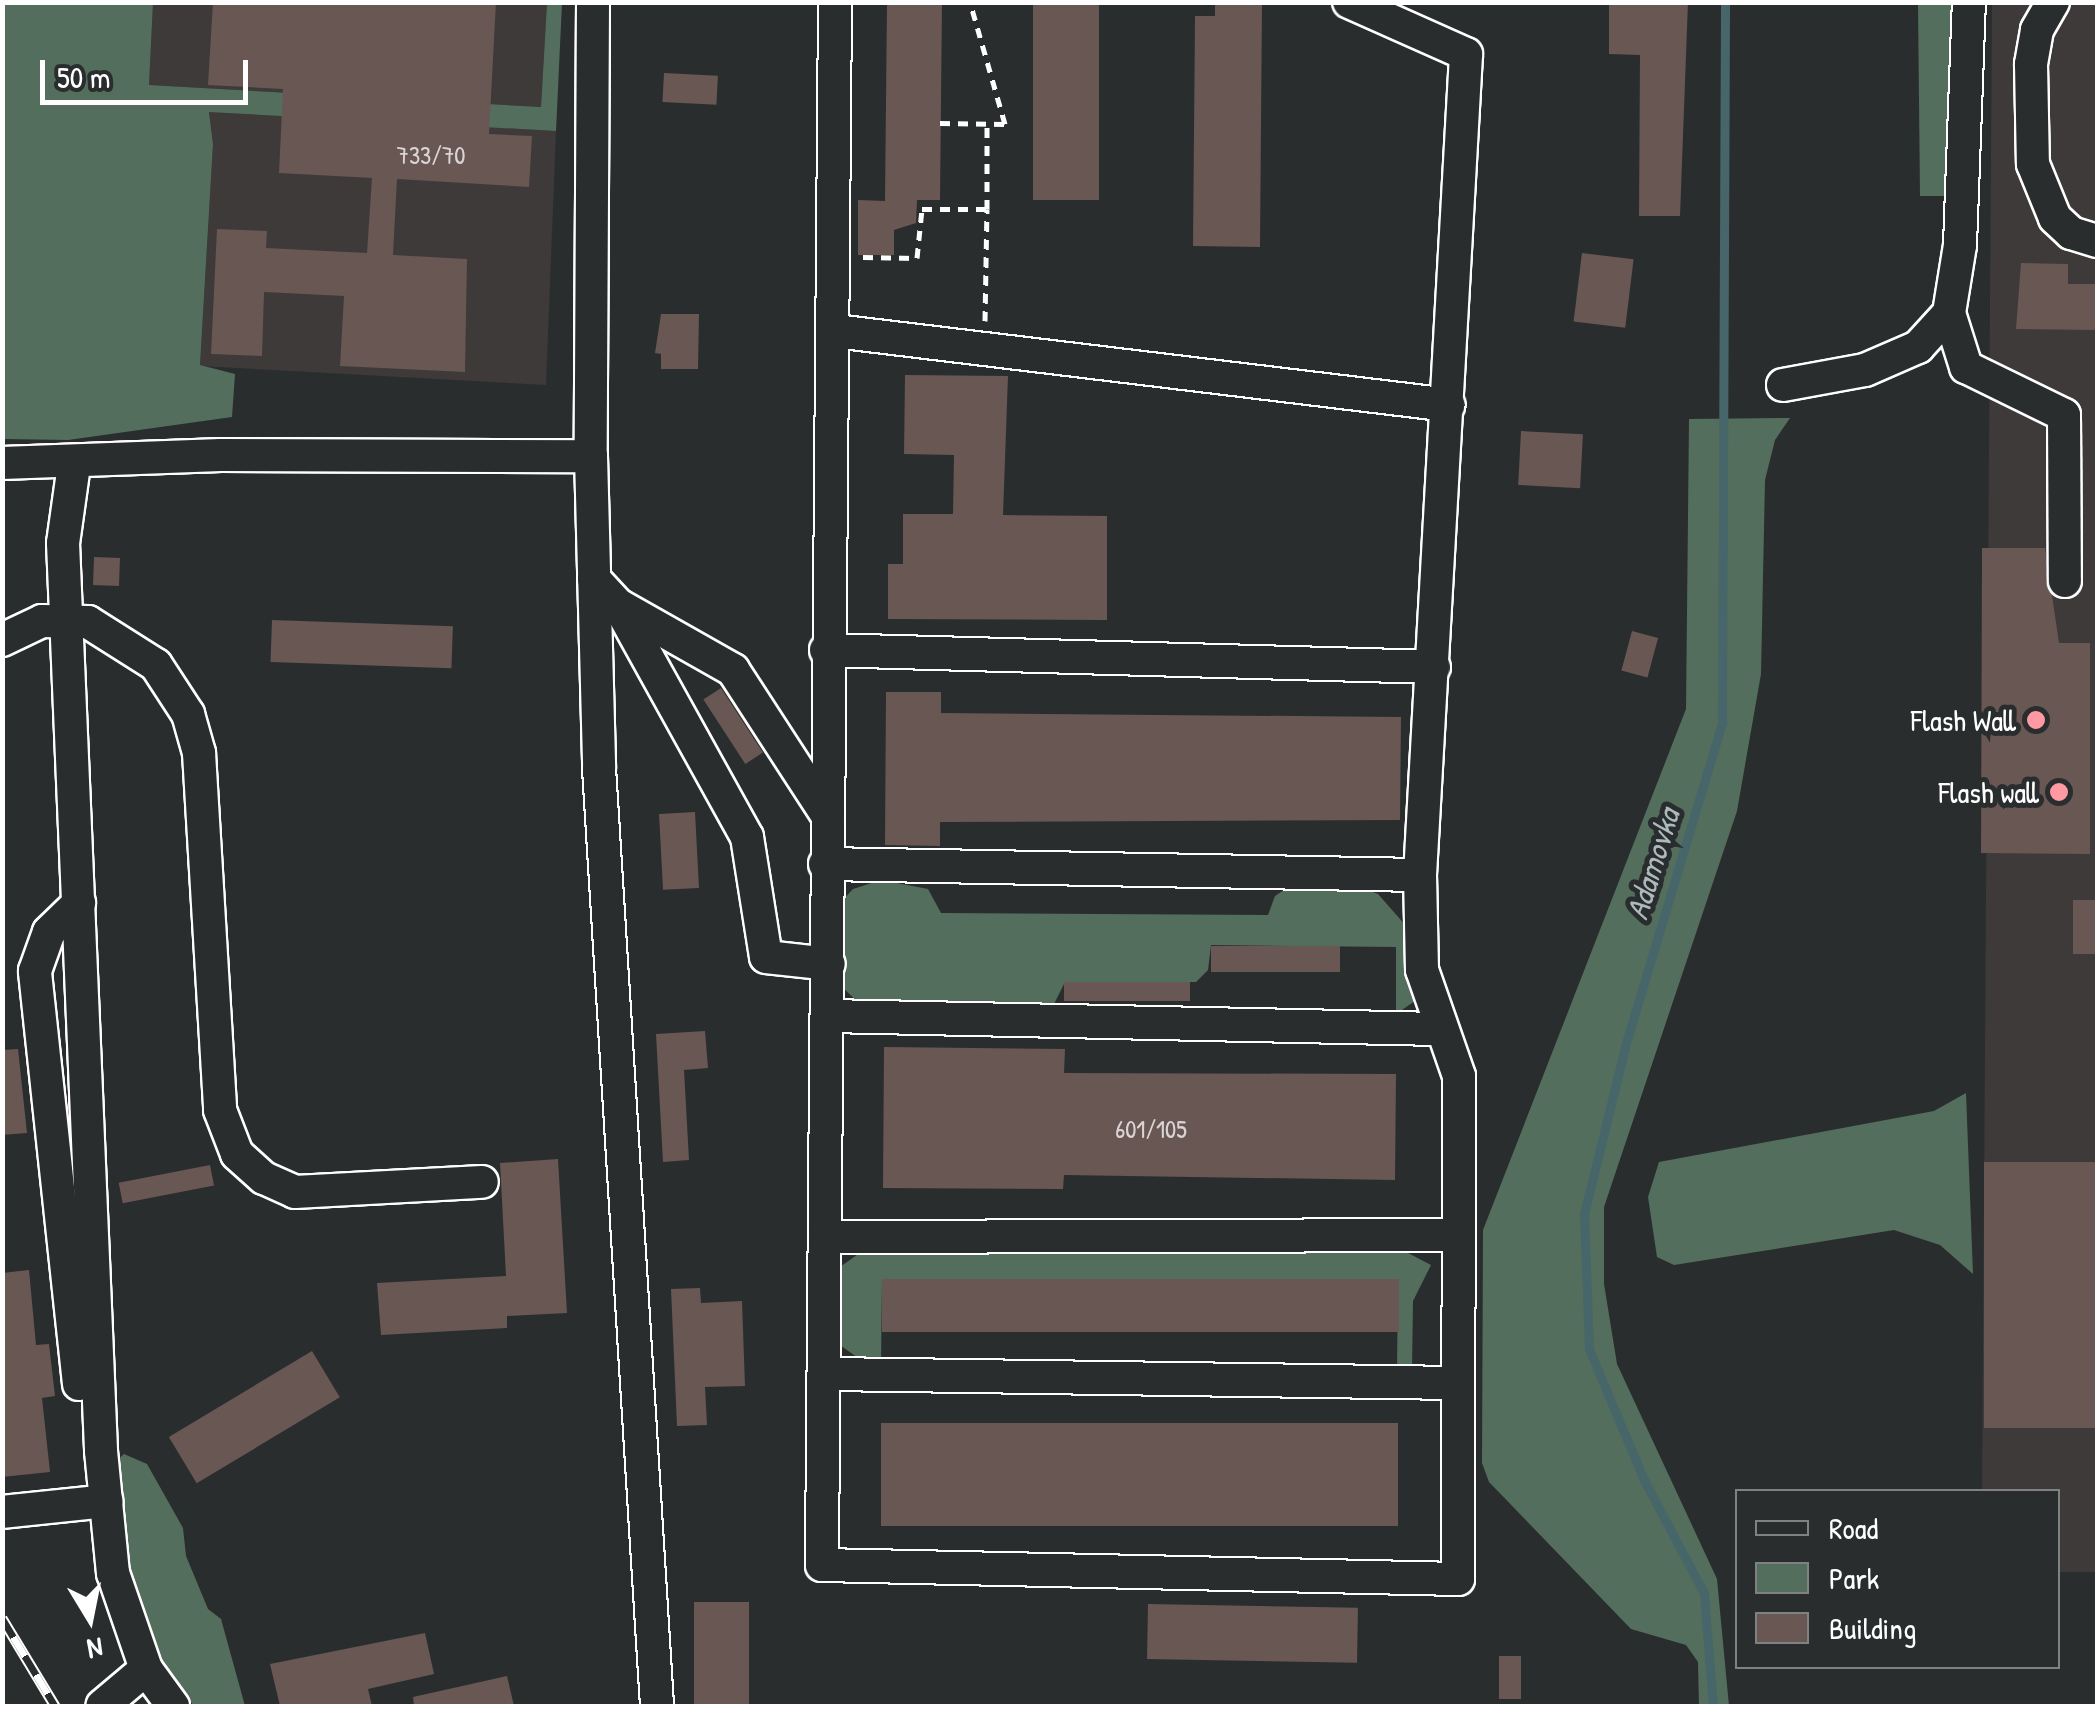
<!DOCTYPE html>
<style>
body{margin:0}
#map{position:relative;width:2100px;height:1709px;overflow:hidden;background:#2a2d2e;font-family:"Patrick Hand",sans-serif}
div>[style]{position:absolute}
.built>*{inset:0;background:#3d3a39}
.green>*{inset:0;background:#546e5d}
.stream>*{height:9px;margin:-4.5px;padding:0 4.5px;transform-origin:4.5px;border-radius:4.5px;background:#476669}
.building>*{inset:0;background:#695754;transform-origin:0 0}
.path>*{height:5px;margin-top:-2.5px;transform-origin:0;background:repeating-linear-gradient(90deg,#fff 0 10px,transparent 0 18px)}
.roads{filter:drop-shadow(2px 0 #fff) drop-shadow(-2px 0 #fff) drop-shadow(0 2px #fff) drop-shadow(0 -2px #fff)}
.minor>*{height:32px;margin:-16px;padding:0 16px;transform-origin:16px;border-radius:16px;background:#2a2d2e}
.rail>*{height:11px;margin-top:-5.5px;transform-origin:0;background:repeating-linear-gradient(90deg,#2a2d2e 0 22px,#fff 0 44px);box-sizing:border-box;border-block:2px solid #fff}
.dots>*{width:28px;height:28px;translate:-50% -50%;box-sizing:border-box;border:5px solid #2a2d2e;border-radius:50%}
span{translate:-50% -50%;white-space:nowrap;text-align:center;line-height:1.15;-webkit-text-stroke:10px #2a2d2e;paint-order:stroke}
.number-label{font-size:25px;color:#dad5d4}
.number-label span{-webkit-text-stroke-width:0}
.poi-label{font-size:30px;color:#fff}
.right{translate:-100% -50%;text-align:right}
.water-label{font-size:32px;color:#acbabc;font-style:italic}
.frame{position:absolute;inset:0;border:5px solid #fff;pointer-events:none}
.legend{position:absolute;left:1735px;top:1489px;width:325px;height:180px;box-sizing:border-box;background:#2a2d2e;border:2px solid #7f8182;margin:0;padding:12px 18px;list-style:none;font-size:30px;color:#fff}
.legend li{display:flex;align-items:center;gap:20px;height:50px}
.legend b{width:50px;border:2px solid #7f8182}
.north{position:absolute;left:40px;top:1569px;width:100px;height:100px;-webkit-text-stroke:8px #2a2d2e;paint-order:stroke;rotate:170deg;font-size:28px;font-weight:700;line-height:40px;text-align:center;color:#fff}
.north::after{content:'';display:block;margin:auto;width:35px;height:45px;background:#fff;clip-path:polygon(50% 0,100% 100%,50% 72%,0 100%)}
.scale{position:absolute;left:40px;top:60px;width:208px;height:45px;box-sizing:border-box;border:5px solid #fff;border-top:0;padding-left:12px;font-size:30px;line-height:35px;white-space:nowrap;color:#fff;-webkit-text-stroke:8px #2a2d2e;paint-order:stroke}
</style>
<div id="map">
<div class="built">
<i style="clip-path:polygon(153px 3px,547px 3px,541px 107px,149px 85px)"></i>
<i style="clip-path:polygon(1992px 3px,2097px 3px,2097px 1572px,2058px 1572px,2058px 1492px,1982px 1492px)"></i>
<i style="clip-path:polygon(209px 111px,556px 131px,546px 385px,200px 366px,213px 144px)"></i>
</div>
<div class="green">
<i style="clip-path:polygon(3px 3px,153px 3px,149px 85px,541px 107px,547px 3px,562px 3px,556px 131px,209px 112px,213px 144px,200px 365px,235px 374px,232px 417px,68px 440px,3px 439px)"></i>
<i style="clip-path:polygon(1918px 3px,1966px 3px,1947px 196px,1920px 196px)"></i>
<i style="clip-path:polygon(1790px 418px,1775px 440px,1765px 480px,1761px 674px,1737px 811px,1604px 1207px,1604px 1284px,1617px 1364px,1717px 1579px,1729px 1706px,1699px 1706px,1698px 1662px,1686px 1645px,1631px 1629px,1489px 1482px,1482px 1463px,1483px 1230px,1686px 709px,1689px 419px)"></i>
<i style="clip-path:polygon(881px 880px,928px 889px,941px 913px,1268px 915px,1275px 896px,1287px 888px,1358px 886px,1378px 894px,1407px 927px,1415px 1001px,1396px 1014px,1396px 947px,1211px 945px,1208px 970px,1196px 982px,1065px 982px,1052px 1008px,863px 1007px,839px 984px,840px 903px,853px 889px)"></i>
<i style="clip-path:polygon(1966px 1093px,1973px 1274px,1940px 1245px,1894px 1230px,1674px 1265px,1657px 1257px,1648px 1197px,1659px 1162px,1934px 1111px)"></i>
<i style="clip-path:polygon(881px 1248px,1408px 1253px,1431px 1265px,1413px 1301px,1412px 1369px,1397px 1371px,1398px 1282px,882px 1279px,881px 1365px,864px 1362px,837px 1343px,837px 1269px,864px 1250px)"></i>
<i style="clip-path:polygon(124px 1454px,147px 1464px,183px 1528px,186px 1556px,208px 1609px,221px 1619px,245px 1706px,194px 1706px,158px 1660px,125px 1585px,115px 1462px)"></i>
</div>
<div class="stream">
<i style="left:1713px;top:1706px;width:113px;rotate:-94.6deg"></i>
<i style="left:1704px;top:1593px;width:128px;rotate:-118deg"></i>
<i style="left:1644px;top:1480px;width:142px;rotate:-112.8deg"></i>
<i style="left:1589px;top:1349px;width:135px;rotate:-92.1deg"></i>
<i style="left:1584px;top:1214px;width:176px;rotate:-76.2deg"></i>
<i style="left:1626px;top:1043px;width:335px;rotate:-73.3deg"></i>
<i style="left:1722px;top:722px;width:720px;rotate:-89.76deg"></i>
</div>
<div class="building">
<i style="clip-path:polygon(213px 2px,496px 2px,489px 134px,532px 136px,529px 187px,397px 179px,393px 255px,467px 259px,465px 372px,340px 366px,344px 296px,264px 292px,262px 356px,211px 354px,217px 229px,267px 231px,266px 248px,367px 253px,372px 178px,279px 173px,283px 89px,208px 85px)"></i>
<i style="clip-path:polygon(887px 2px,942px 2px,940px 200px,917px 200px,916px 223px,894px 230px,894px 255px,858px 255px,858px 200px,885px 201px)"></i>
<i style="left:1033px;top:2px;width:66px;height:198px"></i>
<i style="clip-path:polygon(1215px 2px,1262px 2px,1260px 247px,1193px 246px,1195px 16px,1215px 16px)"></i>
<i style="clip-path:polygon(1609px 2px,1688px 2px,1680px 216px,1639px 216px,1640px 55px,1609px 54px)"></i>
<i style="left:664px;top:73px;width:54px;height:29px;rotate:3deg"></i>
<i style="left:1582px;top:253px;width:52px;height:69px;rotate:7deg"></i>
<i style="clip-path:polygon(2021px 263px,2068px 264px,2068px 284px,2098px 284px,2098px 330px,2016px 329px)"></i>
<i style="clip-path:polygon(661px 314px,699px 314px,698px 369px,661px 369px,661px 354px,655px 353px)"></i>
<i style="clip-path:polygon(905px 375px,1008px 376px,1003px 515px,1107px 516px,1107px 620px,888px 619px,888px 564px,903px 564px,903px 514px,953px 514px,954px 455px,904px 454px)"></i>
<i style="left:1521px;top:431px;width:62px;height:54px;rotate:3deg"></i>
<i style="clip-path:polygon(1982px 548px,2045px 548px,2059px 643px,2090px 643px,2090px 854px,1981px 853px)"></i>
<i style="left:94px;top:557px;width:26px;height:28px;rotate:2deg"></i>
<i style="left:272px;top:620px;width:181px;height:42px;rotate:2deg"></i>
<i style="left:1632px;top:631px;width:27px;height:41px;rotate:15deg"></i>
<i style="left:721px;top:688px;width:77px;height:21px;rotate:57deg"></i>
<i style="clip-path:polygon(886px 692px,941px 692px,941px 713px,1401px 717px,1400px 820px,940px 822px,940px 846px,885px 845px)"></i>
<i style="left:695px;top:812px;width:76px;height:36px;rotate:87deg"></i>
<i style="left:2073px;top:900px;width:25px;height:54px"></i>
<i style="left:1211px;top:946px;width:129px;height:26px"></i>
<i style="left:1064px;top:982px;width:126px;height:19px"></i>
<i style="clip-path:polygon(705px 1031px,708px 1068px,684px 1070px,689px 1160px,663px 1162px,656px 1034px)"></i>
<i style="clip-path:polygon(884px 1047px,1065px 1049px,1064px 1073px,1396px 1074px,1395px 1180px,1064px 1175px,1063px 1189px,883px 1188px)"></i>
<i style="clip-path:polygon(18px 1049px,27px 1133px,2px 1135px,2px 1050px)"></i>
<i style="clip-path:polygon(558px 1159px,567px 1313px,507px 1316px,507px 1328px,381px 1335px,377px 1283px,506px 1276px,500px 1163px)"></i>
<i style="left:2098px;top:1162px;width:266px;height:114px;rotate:90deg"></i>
<i style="left:210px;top:1165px;width:21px;height:93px;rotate:79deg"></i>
<i style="clip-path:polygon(29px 1270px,36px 1345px,49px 1344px,55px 1396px,42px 1398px,50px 1472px,2px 1477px,2px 1273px)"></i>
<i style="left:882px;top:1279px;width:517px;height:53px"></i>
<i style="clip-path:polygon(700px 1288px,701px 1303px,742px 1301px,745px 1386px,705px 1387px,707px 1425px,677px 1426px,671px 1289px)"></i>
<i style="left:312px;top:1351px;width:54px;height:167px;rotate:59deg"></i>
<i style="left:881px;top:1423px;width:517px;height:103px"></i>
<i style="left:694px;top:1602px;width:55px;height:104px"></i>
<i style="left:1148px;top:1604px;width:210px;height:55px;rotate:1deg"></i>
<i style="clip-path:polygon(425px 1633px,434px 1674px,368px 1689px,372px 1706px,280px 1706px,270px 1664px)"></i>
<i style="left:1521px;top:1656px;width:43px;height:22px;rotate:90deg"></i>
<i style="clip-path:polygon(507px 1676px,514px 1706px,414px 1706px,413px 1697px)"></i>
</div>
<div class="path">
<i style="left:940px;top:123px;width:65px;rotate:0.9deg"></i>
<i style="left:1005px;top:124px;width:127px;rotate:-106deg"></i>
<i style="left:863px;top:257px;width:54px;rotate:1.1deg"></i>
<i style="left:917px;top:258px;width:49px;rotate:-84.2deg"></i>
<i style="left:922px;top:209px;width:65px"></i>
<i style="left:987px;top:209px;width:86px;rotate:-90deg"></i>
<i style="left:985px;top:321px;width:112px;rotate:-89deg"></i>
</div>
<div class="roads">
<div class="minor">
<i style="left:593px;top:2px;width:454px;rotate:90.3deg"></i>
<i style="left:591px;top:456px;width:312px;rotate:88.5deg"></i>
<i style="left:599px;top:768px;width:940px;rotate:86.46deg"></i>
<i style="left:835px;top:2px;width:1563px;rotate:90.48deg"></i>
<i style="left:822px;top:1565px;width:636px;rotate:1.26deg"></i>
<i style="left:1458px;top:1579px;width:503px;rotate:-89.89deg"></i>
<i style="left:1459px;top:1076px;width:112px;rotate:-109.2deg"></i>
<i style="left:1422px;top:970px;width:95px;rotate:-91.2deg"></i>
<i style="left:1420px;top:875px;width:822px;rotate:-86.79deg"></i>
<i style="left:1466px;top:54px;width:128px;rotate:-156deg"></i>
<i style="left:2053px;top:2px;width:32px;rotate:120deg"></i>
<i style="left:2037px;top:30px;width:35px;rotate:100deg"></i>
<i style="left:2031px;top:64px;width:100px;rotate:88.9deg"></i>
<i style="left:2033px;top:164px;width:58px;rotate:67.8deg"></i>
<i style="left:2055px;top:218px;width:22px;rotate:43deg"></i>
<i style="left:2071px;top:233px;width:28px;rotate:17deg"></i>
<i style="left:1949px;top:313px;width:57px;rotate:72.5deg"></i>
<i style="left:1966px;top:367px;width:109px;rotate:26.1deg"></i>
<i style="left:2064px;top:415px;width:166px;rotate:89.7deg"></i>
<i style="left:835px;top:331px;width:618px;rotate:6.87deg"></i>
<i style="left:1783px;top:385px;width:83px;rotate:-10.4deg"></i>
<i style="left:1865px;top:370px;width:58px;rotate:-23.5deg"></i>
<i style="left:1918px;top:347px;width:46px;rotate:-47.6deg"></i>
<i style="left:1949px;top:313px;width:69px;rotate:-80.8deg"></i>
<i style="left:1960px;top:245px;width:243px;rotate:-87.9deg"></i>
<i style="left:2px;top:463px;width:219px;rotate:-2.1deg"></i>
<i style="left:221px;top:455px;width:370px;rotate:0.2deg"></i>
<i style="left:74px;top:465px;width:79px;rotate:98deg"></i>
<i style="left:63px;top:543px;width:909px;rotate:87.6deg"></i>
<i style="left:101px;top:1451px;width:123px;rotate:84.4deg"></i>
<i style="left:113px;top:1573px;width:102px;rotate:71deg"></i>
<i style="left:146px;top:1669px;width:57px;rotate:139.9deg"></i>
<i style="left:594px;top:579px;width:37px;rotate:47deg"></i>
<i style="left:619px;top:606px;width:264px;rotate:61deg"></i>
<i style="left:747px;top:837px;width:121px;rotate:81deg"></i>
<i style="left:766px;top:957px;width:63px;rotate:6.3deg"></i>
<i style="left:620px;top:606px;width:130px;rotate:29.5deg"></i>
<i style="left:733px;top:670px;width:171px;rotate:57deg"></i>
<i style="left:2px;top:640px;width:44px;rotate:-25.4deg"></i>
<i style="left:42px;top:621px;width:46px;rotate:1.2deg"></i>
<i style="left:88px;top:622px;width:80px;rotate:32.3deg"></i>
<i style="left:156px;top:665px;width:59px;rotate:56.9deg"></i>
<i style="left:188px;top:714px;width:41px;rotate:74.2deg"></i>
<i style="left:199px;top:753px;width:358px;rotate:86.6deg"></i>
<i style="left:220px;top:1110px;width:47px;rotate:68.9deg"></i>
<i style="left:237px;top:1154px;width:36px;rotate:42deg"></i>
<i style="left:264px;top:1178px;width:34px;rotate:24deg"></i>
<i style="left:295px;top:1192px;width:187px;rotate:-3.1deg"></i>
<i style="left:826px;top:650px;width:608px;rotate:1.6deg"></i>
<i style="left:825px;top:864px;width:595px;rotate:1.06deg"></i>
<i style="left:828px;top:1016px;width:612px;rotate:1.22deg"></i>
<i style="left:829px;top:1237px;width:628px;rotate:-0.18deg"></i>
<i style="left:828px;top:1374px;width:628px;rotate:0.82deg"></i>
<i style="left:79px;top:1384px;width:415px;rotate:-96.1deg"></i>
<i style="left:35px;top:971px;width:41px;rotate:-70.3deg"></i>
<i style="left:49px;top:932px;width:42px;rotate:-44deg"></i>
<i style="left:2px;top:1512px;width:105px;rotate:-6deg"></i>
<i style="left:146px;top:1669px;width:46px;rotate:53.9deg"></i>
</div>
</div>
<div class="rail">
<i style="left:2px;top:1618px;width:103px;rotate:58.9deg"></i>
</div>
<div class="dots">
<i style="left:2036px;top:720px;background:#ff9aa2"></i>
<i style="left:2059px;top:792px;background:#ff9aa2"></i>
</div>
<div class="number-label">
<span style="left:431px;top:155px">733/70</span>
<span style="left:1151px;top:1129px">601/105</span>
</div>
<div class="poi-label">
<span class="right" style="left:2016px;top:720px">Flash Wall</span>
<span class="right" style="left:2039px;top:792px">Flash wall</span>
</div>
<div class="water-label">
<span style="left:1653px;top:864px;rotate:-73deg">Adamovka</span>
</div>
<div class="frame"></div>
<ul class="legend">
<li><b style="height:12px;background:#2a2d2e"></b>Road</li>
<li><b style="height:28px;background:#546e5d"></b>Park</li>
<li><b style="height:28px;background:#695754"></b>Building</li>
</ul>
<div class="north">N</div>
<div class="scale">50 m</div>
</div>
